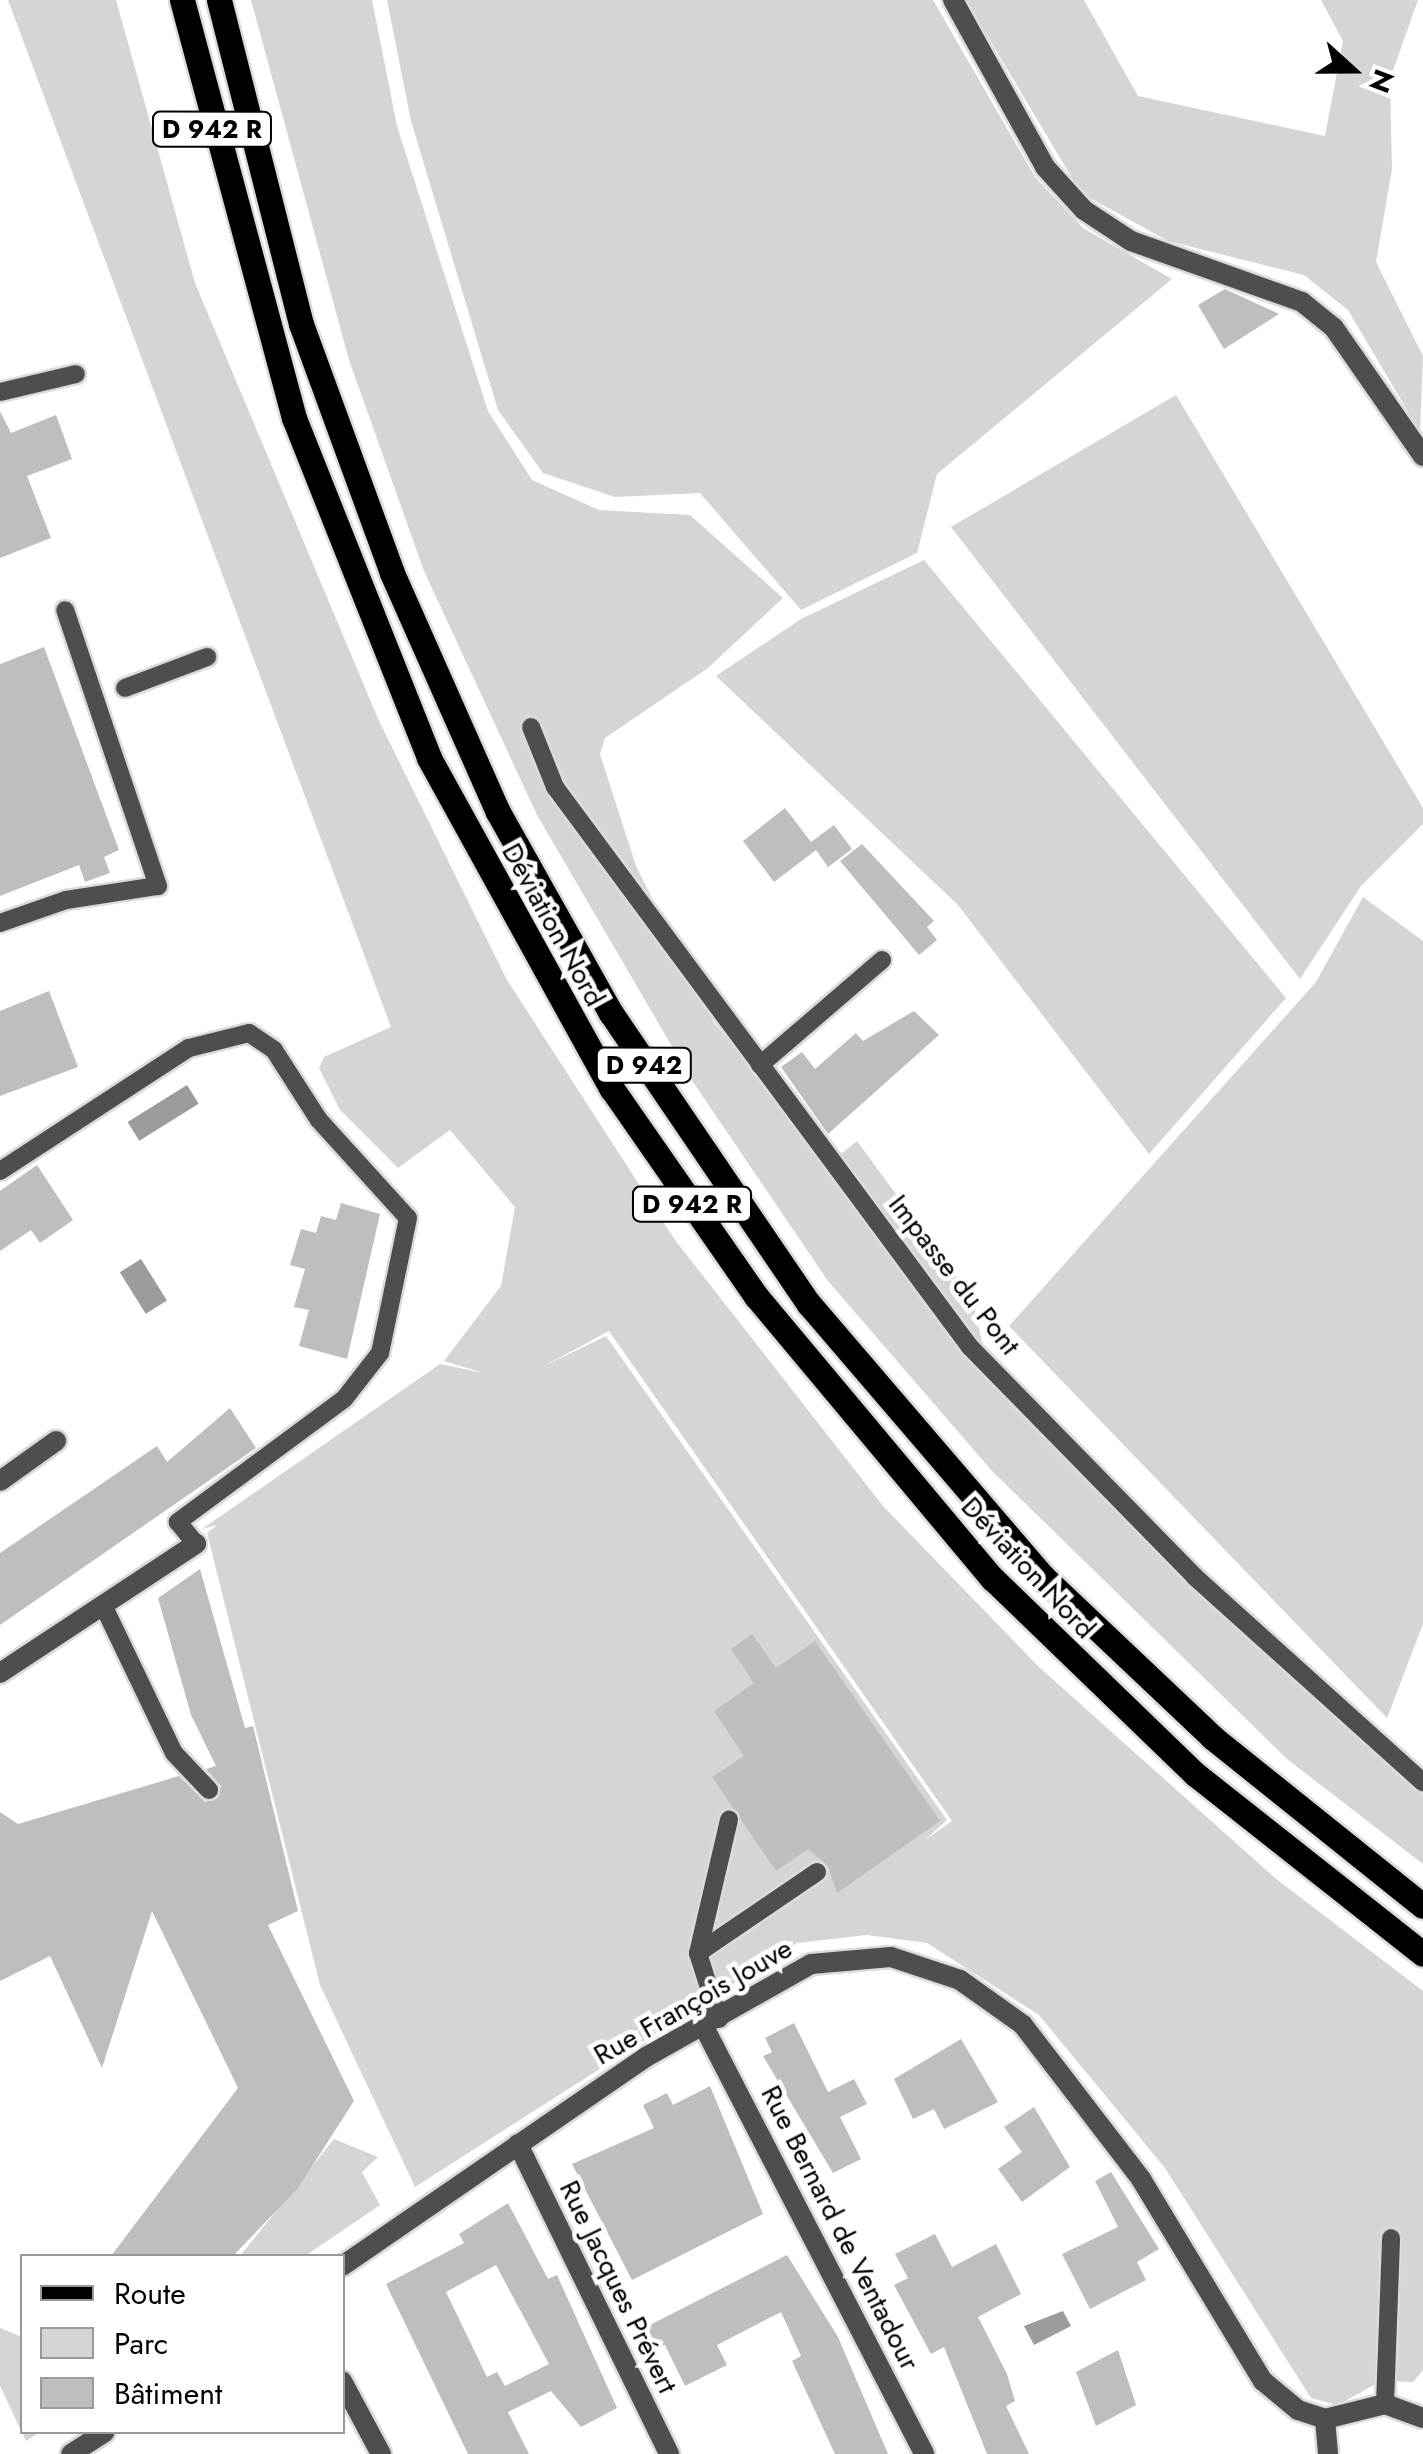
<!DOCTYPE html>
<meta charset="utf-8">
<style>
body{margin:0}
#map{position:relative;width:1423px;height:2454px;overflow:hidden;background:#fff;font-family:Jost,sans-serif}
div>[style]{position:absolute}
.green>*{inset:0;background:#d5d5d5}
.water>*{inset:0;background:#9c9c9c;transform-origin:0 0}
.building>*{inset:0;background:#bebebe}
.roads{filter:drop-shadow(2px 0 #dbdbdb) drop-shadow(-2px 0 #dbdbdb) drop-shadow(0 2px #dbdbdb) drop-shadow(0 -2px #dbdbdb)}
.lane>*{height:18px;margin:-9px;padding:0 9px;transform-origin:9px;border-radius:9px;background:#4e4e4e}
.street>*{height:20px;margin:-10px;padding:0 10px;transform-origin:10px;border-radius:10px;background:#4e4e4e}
.primary>*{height:25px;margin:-12.5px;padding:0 12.5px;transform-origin:12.5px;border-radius:12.5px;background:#000}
span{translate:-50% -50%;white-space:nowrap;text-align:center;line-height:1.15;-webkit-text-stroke:9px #fff;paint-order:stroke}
.shield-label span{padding:2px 8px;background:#fff;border:2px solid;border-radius:8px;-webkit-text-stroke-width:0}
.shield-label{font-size:25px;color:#000;font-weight:700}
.street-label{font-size:28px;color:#000}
.legend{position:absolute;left:20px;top:2254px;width:325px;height:180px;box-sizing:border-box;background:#fff;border:2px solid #999;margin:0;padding:12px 18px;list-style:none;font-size:30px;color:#000}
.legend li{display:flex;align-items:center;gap:20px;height:50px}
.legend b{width:50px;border:2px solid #999}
.north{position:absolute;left:1303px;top:20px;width:100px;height:100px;-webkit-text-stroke:8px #fff;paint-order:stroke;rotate:111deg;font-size:28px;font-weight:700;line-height:40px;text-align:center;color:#000}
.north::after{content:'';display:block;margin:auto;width:35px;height:45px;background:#000;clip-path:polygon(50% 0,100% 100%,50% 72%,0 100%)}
</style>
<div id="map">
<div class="green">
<i style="clip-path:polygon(evenodd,8px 0,116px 0,195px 283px,379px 721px,507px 980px,675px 1240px,883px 1506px,1039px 1667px,1275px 1878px,1423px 1991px,1423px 2370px,1413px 2382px,1381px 2381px,1338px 2405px,1311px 2398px,1165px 2168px,1039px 2015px,927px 1943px,867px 1935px,797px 1943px,415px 2187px,320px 1985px,207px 1533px,217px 1525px,202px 1529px,440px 1364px,483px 1373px,444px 1361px,501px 1286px,515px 1207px,450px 1130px,398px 1168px,340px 1110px,319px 1068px,324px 1057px,391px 1027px,8px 0,609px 1331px,952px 1821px,925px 1840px,947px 1820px,606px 1336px,542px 1367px,609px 1331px)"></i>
<i style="clip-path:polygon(251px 0,372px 0,397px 126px,488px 411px,532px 480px,599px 510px,690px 515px,783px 598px,708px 668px,605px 738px,600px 754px,636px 866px,714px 1023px,830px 1163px,857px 1141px,972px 1298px,987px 1364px,1016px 1409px,1177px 1572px,1423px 1795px,1423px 1864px,1287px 1759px,992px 1471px,828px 1281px,691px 1079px,537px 815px,424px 571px,349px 360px)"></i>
<i style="clip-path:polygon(387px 0,933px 0,1035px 177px,1083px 228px,1172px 279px,937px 474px,917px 553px,801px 610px,700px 493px,615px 497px,543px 473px,498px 410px,411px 121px)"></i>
<i style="clip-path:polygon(966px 0,1084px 0,1138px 96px,1325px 136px,1343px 41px,1321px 0,1418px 0,1390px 79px,1392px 169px,1376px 262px,1423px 356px,1420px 432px,1348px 310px,1304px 275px,1168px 241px,1081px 193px)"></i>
<i style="clip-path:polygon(1176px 395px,1423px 808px,1423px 824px,1361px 886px,1300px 979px,951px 527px)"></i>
<i style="clip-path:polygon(924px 560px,1286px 998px,1149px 1154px,958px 905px,716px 676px,801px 619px)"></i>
<i style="clip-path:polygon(1363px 897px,1423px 941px,1423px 1624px,1387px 1718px,1009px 1326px,1316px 982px)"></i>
<i style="clip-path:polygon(334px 2139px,378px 2157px,362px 2172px,380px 2205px,305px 2256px,240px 2256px)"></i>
<i style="clip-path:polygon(0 2328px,22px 2337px,22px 2432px,40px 2432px,26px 2441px,0 2386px)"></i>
</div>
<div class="water">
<i style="left:187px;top:1085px;width:22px;height:70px;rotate:58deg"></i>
<i style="left:141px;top:1259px;width:49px;height:25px;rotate:58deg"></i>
<i style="clip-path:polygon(1063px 2311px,1071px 2326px,1034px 2345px,1024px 2326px)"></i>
</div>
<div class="building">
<i style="clip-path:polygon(1225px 289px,1279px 314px,1224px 349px,1198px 305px)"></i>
<i style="clip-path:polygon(0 411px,11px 433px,56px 415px,72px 459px,27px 476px,51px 538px,0 558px)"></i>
<i style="clip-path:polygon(44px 647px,119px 850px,104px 857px,110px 873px,85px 882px,79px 865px,0 896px,0 664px)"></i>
<i style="clip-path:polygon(785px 808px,811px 842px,834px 825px,852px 849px,828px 867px,816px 850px,774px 882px,743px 841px)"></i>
<i style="clip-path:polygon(862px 844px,934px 921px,927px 927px,937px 940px,919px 955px,840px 861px)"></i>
<i style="clip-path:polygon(49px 991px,78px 1067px,0 1096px,0 1011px)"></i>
<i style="clip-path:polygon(914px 1011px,939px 1035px,828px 1134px,781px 1067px,802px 1052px,815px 1069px,856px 1033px,863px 1041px)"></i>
<i style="clip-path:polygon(37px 1165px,73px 1220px,40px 1243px,31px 1230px,0 1251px,0 1191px)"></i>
<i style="clip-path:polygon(341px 1203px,380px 1214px,347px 1359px,299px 1346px,309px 1310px,294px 1307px,305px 1269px,290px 1265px,301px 1229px,316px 1233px,321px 1216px,336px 1220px)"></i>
<i style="clip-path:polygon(230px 1408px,256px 1448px,0 1625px,0 1553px,157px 1446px,167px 1462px)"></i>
<i style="clip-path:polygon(200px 1569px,245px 1728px,253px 1726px,298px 1911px,268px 1925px,354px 2101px,298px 2188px,233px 2256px,111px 2256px,238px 2088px,152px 1911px,102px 2068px,50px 1956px,0 1981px,0 1812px,18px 1824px,179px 1776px,205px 1802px,218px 1798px,221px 1786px,206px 1769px,216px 1766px,191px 1715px,158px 1598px)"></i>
<i style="clip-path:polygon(752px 1634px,776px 1668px,815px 1641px,940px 1821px,837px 1893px,828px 1866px,808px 1849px,776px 1871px,712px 1777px,744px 1756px,714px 1711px,754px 1683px,731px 1649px)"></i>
<i style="clip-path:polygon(794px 2023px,828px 2092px,854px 2079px,867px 2104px,840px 2117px,861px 2159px,833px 2173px,763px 2056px,772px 2052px,765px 2038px)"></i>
<i style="clip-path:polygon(961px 2039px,998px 2102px,944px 2129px,934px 2109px,913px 2119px,894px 2079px)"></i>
<i style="clip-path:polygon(710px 2086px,763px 2214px,632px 2280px,572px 2164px,654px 2128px,643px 2105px,667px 2093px,673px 2105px)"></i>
<i style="clip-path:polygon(1034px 2107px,1070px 2167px,1022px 2202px,998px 2169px,1022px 2152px,1004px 2127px)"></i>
<i style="clip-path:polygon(1111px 2172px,1159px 2249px,1137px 2262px,1146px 2280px,1090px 2309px,1062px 2254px,1118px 2227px,1095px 2181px)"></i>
<i style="clip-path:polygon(evenodd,508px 2203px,548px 2279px,557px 2275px,617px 2408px,581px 2427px,551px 2391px,508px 2412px,529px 2454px,468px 2454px,386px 2284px,464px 2243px,459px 2234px,508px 2203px,496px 2265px,549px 2364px,505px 2386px,497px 2372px,487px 2377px,446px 2292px,496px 2265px)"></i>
<i style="clip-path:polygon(935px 2234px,952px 2267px,996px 2244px,1021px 2294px,978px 2317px,1007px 2374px,1015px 2401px,1006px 2406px,1029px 2454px,987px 2454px,944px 2347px,931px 2354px,894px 2285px,908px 2278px,895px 2254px)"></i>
<i style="clip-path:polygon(787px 2255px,838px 2337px,888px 2454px,835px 2454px,792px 2361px,801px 2356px,781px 2312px,717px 2345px,727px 2365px,685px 2386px,665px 2345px,657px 2349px,646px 2327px)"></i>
<i style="clip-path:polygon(1118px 2350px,1136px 2405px,1096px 2426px,1076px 2372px)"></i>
</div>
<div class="roads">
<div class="lane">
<i style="left:0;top:392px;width:78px;rotate:-13.3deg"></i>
<i style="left:125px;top:688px;width:88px;rotate:-20.7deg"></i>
<i style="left:531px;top:727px;width:65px;rotate:68.2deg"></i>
<i style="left:555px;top:787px;width:697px;rotate:53.46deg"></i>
<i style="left:970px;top:1347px;width:322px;rotate:45.6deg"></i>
<i style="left:1195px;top:1577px;width:307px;rotate:42deg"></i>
<i style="left:0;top:923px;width:70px;rotate:-19.2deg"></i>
<i style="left:66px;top:900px;width:93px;rotate:-8.7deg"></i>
<i style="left:158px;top:886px;width:291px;rotate:-108.6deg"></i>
<i style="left:760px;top:1065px;width:161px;rotate:-40.7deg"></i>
<i style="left:0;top:1171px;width:225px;rotate:-33.1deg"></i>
<i style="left:189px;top:1048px;width:62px;rotate:-14deg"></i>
<i style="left:249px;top:1033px;width:30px;rotate:34deg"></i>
<i style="left:274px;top:1050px;width:83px;rotate:57.3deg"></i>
<i style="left:319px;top:1120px;width:132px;rotate:47.8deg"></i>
<i style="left:408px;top:1218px;width:138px;rotate:101.7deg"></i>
<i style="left:380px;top:1353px;width:58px;rotate:128deg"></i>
<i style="left:344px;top:1399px;width:207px;rotate:143.5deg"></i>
<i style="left:178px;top:1522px;width:28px;rotate:51deg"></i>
<i style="left:103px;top:1605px;width:164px;rotate:64.4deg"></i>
<i style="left:174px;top:1753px;width:51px;rotate:46.6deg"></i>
<i style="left:698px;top:1953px;width:144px;rotate:-34.2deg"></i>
<i style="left:719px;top:2019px;width:69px;rotate:-107.7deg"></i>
<i style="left:698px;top:1953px;width:137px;rotate:-76.9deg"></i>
<i style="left:1385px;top:2404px;width:166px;rotate:-87.9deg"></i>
</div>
<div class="street">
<i style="left:953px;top:0;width:191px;rotate:61.1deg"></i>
<i style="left:1045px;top:167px;width:58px;rotate:47.8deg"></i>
<i style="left:1084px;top:210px;width:56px;rotate:33.4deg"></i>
<i style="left:1131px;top:241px;width:182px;rotate:19.6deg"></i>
<i style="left:1302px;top:302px;width:41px;rotate:39.1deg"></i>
<i style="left:1334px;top:328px;width:156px;rotate:55.2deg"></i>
<i style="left:0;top:1481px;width:69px;rotate:-35.5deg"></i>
<i style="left:0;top:1673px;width:235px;rotate:-33.4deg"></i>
<i style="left:705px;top:2029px;width:478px;rotate:62.7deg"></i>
<i style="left:518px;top:2144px;width:345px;rotate:64deg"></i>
<i style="left:342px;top:2266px;width:369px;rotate:-34.5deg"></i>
<i style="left:646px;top:2057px;width:189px;rotate:-29.4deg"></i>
<i style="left:811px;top:1964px;width:80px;rotate:-5deg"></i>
<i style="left:891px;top:1957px;width:73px;rotate:18.4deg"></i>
<i style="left:960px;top:1980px;width:77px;rotate:35.5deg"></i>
<i style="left:1023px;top:2025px;width:194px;rotate:52.5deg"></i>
<i style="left:1141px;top:2179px;width:236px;rotate:58.9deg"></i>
<i style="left:1263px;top:2381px;width:45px;rotate:39.6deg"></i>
<i style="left:1298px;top:2410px;width:28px;rotate:18deg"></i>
<i style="left:342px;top:2381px;width:83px;rotate:61.9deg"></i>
<i style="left:1325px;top:2419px;width:62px;rotate:-14deg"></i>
<i style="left:1385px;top:2404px;width:40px;rotate:20.2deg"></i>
<i style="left:1325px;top:2419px;width:35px;rotate:85deg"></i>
<i style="left:71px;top:2454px;width:40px;rotate:-32.9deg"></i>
</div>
<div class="primary">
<i style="left:182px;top:0;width:433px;rotate:75deg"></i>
<i style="left:294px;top:418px;width:366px;rotate:68.3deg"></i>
<i style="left:429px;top:758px;width:378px;rotate:61.1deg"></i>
<i style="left:612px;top:1089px;width:252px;rotate:55.2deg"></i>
<i style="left:756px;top:1296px;width:369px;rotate:50.1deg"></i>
<i style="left:993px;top:1579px;width:281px;rotate:44deg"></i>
<i style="left:1195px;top:1774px;width:290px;rotate:38.3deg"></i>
<i style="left:219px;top:0;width:334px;rotate:75.8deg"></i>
<i style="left:301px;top:324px;width:265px;rotate:69.9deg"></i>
<i style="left:392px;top:573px;width:261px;rotate:66.1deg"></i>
<i style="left:498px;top:812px;width:231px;rotate:60.7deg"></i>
<i style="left:611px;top:1013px;width:352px;rotate:55.8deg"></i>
<i style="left:809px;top:1304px;width:360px;rotate:49.4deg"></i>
<i style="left:1043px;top:1577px;width:233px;rotate:43.4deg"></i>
<i style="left:1212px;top:1737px;width:270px;rotate:38.7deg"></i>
</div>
</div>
<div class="shield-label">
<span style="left:212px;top:129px">D 942 R</span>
<span style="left:644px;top:1065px">D 942</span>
<span style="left:692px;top:1204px">D 942 R</span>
</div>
<div class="street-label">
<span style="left:553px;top:925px;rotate:61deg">Déviation Nord</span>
<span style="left:954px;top:1275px;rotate:52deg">Impasse du Pont</span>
<span style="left:1028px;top:1568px;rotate:47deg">Déviation Nord</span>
<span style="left:693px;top:2002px;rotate:-30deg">Rue François Jouve</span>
<span style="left:840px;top:2228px;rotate:63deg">Rue Bernard de Ventadour</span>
<span style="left:618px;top:2287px;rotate:64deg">Rue Jacques Prévert</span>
</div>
<ul class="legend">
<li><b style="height:12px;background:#000"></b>Route</li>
<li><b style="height:28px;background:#d5d5d5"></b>Parc</li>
<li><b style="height:28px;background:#bebebe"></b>Bâtiment</li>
</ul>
<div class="north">N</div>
</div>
